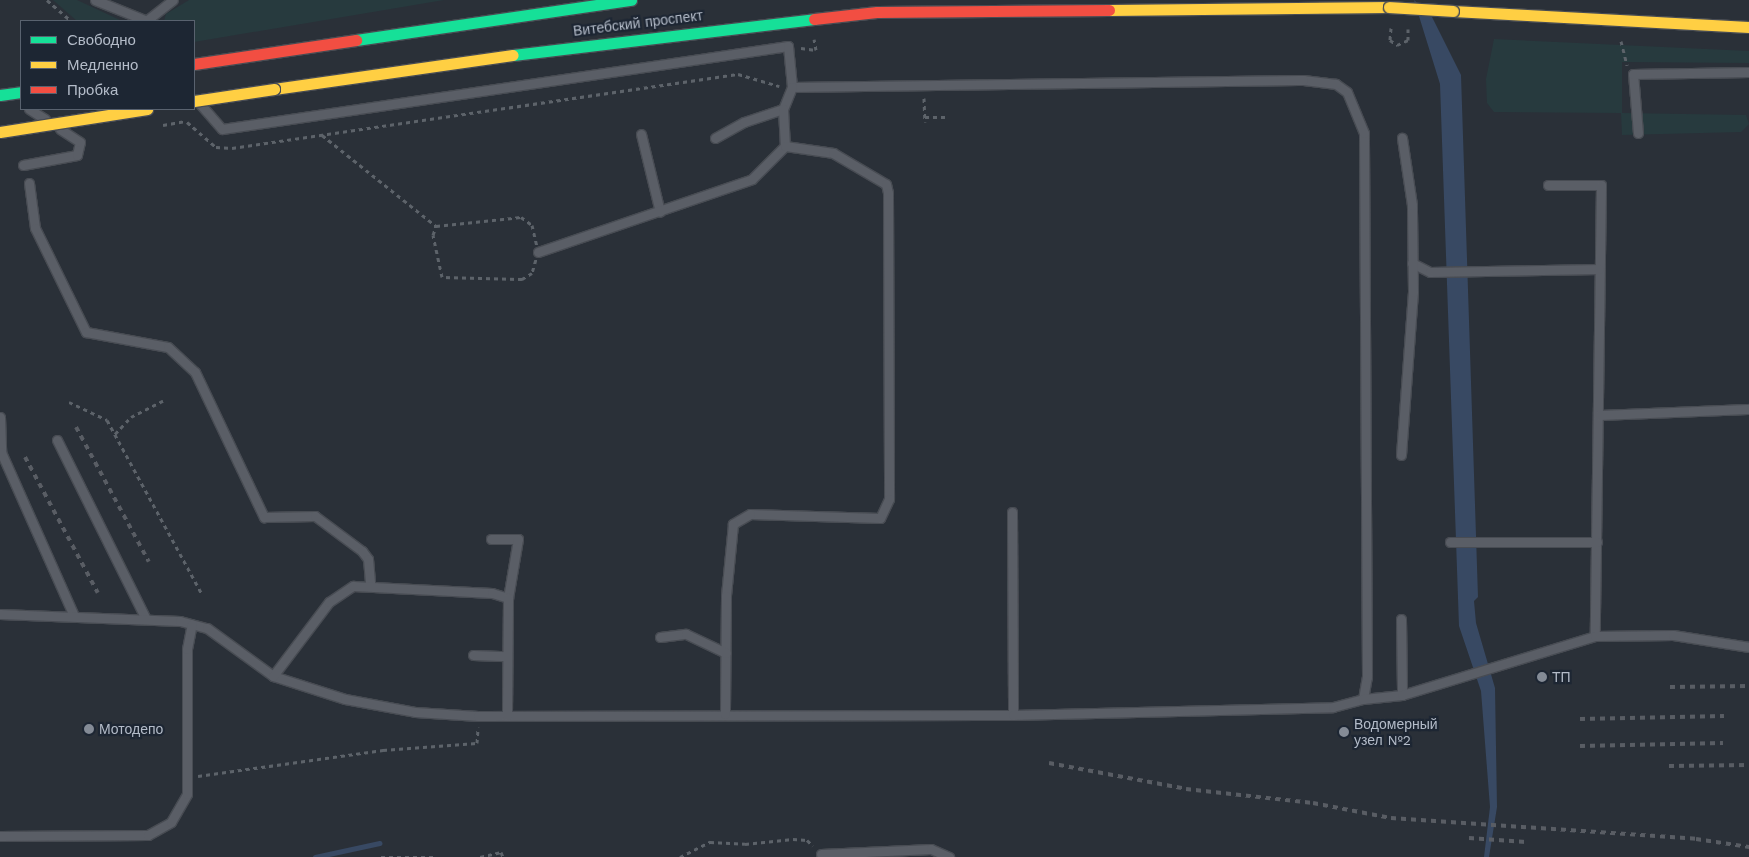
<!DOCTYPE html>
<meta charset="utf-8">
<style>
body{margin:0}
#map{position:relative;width:1749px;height:857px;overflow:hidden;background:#2a3038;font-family:"Work Sans",sans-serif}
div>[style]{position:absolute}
.green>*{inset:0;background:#273a3e}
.water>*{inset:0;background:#384963}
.stream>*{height:5px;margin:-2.5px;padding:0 2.5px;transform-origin:2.5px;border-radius:2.5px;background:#384963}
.path>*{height:3px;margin-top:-1.5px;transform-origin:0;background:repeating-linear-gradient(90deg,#5d636a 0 4px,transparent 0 8px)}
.roads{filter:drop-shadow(1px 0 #484c53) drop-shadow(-1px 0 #484c53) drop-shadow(0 1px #484c53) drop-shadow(0 -1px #484c53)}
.lane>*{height:9px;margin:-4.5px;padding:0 4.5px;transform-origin:4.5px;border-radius:4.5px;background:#5a5e66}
.fast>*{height:11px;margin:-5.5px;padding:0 5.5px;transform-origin:5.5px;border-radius:5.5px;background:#16e098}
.slow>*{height:11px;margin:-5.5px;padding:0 5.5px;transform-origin:5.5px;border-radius:5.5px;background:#ffcf43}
.jam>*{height:11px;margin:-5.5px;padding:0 5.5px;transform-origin:5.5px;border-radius:5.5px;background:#f24e42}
.rail>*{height:4px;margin-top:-2px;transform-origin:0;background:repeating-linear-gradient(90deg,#595d64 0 5px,transparent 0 10px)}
.path-bridge>*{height:3px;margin-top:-1.5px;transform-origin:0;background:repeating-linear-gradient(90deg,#5d636a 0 4px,transparent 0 8px)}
.bridges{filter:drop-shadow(1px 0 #484c55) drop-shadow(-1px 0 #484c55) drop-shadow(0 1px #484c55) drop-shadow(0 -1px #484c55)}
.fast-bridge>*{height:11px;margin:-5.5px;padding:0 5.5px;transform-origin:5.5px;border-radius:5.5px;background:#16e098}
.slow-bridge>*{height:11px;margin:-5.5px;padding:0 5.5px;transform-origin:5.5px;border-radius:5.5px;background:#ffcf43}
.dots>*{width:14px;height:14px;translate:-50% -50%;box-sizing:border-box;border:2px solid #1d2633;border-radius:50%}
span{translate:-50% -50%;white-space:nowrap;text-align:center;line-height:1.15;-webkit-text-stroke:4.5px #1d2633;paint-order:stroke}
.street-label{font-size:14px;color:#b4bcc9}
.poi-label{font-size:14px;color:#b4bcc9}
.left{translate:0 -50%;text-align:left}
.legend{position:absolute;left:20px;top:20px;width:175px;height:90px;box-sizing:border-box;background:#1d2633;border:1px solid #59626f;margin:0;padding:6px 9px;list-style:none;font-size:15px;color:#b4bcc9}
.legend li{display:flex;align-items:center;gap:10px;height:25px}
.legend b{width:25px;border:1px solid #59626f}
</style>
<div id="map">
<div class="green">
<i style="clip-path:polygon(53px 0,77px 0,122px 21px,77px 21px)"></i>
<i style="clip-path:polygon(189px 0,444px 0,194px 42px,194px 21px,164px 21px,166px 14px)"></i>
<i style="clip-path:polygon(1494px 39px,1749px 51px,1749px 63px,1622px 62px,1622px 113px,1746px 115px,1749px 124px,1741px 132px,1622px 135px,1621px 113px,1494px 112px,1487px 103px,1486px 79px)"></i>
</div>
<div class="water">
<i style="clip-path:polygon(1414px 0,1432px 17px,1461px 75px,1478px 597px,1474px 601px,1476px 623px,1495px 688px,1497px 807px,1489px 857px,1484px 857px,1490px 807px,1481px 691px,1459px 626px,1440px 84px)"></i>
</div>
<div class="stream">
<i style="left:315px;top:857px;width:66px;rotate:-12.3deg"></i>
</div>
<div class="path">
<i style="left:47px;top:0;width:32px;rotate:41deg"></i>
<i style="left:1391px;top:28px;width:12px;rotate:95deg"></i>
<i style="left:1390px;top:40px;width:9px;rotate:36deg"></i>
<i style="left:1397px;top:45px;width:12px;rotate:-24deg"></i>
<i style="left:1408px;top:40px;width:11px;rotate:-90deg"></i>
<i style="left:1621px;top:41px;width:25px;rotate:76deg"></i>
<i style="left:801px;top:48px;width:15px;rotate:8deg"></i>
<i style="left:816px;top:50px;width:11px;rotate:-100deg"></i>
<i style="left:924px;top:98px;width:24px;rotate:88deg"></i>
<i style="left:925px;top:117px;width:22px"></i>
<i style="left:187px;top:122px;width:38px;rotate:41deg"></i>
<i style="left:216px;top:147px;width:16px;rotate:4deg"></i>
<i style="left:232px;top:148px;width:511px;rotate:-8.32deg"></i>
<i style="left:738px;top:74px;width:43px;rotate:16.3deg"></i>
<i style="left:322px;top:135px;width:146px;rotate:38.6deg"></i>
<i style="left:521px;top:217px;width:14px;rotate:36deg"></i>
<i style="left:532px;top:225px;width:28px;rotate:77deg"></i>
<i style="left:538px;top:252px;width:22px;rotate:106deg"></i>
<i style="left:532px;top:273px;width:12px;rotate:149deg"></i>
<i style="left:522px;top:279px;width:80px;rotate:-178.6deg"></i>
<i style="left:442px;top:277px;width:43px;rotate:-102.1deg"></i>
<i style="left:433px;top:235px;width:9px;rotate:-72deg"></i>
<i style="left:436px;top:226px;width:85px;rotate:-6deg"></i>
<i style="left:69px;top:402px;width:42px;rotate:25.3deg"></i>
<i style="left:107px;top:420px;width:198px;rotate:61.4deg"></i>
<i style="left:115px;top:434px;width:23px;rotate:-47deg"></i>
<i style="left:131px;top:417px;width:36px;rotate:-27deg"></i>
<i style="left:198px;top:776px;width:187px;rotate:-8deg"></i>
<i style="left:383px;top:750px;width:94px;rotate:-4.3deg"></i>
<i style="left:477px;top:743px;width:16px;rotate:-86deg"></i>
<i style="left:381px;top:857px;width:56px"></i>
<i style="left:480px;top:857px;width:22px;rotate:-13deg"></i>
<i style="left:501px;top:852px;width:5px;rotate:68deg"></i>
<i style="left:680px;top:857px;width:34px;rotate:-27deg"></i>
<i style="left:710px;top:842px;width:35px;rotate:3deg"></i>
<i style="left:745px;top:844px;width:48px;rotate:-5.9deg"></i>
<i style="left:793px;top:839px;width:14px;rotate:4deg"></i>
<i style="left:807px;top:840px;width:8px;rotate:45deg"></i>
</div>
<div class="roads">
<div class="lane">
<i style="left:95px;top:0;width:54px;rotate:21.8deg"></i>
<i style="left:146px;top:21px;width:34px;rotate:-38deg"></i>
<i style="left:201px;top:105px;width:32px;rotate:49deg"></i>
<i style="left:222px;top:129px;width:572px;rotate:-8.34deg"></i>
<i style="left:788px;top:46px;width:41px;rotate:84.4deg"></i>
<i style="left:29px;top:109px;width:19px;rotate:32deg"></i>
<i style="left:1638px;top:133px;width:59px;rotate:-94.8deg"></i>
<i style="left:1633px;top:74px;width:116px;rotate:-1deg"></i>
<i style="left:641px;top:134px;width:80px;rotate:76.3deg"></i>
<i style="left:715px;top:138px;width:33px;rotate:-29deg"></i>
<i style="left:744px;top:122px;width:41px;rotate:-18.4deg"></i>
<i style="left:23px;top:165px;width:55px;rotate:-10.5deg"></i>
<i style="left:77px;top:155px;width:13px;rotate:-77deg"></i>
<i style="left:80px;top:142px;width:24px;rotate:-147deg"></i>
<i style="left:29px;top:183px;width:45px;rotate:82.4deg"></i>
<i style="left:35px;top:228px;width:116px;rotate:63.9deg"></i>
<i style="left:86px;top:332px;width:83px;rotate:10.4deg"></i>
<i style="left:168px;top:347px;width:37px;rotate:43deg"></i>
<i style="left:195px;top:372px;width:161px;rotate:64.6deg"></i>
<i style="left:264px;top:517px;width:51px;rotate:-1.1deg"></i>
<i style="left:315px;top:516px;width:59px;rotate:36.7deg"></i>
<i style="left:362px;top:551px;width:10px;rotate:53deg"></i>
<i style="left:368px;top:559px;width:25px;rotate:85deg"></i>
<i style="left:1548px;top:185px;width:53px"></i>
<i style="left:1601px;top:185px;width:451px;rotate:90.8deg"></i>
<i style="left:538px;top:252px;width:226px;rotate:-18.8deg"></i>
<i style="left:752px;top:179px;width:47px;rotate:-45deg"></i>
<i style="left:1412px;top:263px;width:20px;rotate:27deg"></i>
<i style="left:1430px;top:272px;width:169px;rotate:-1deg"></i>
<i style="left:1598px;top:415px;width:151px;rotate:-2.3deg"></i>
<i style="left:0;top:417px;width:35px;rotate:88deg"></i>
<i style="left:1px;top:452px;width:177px;rotate:66deg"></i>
<i style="left:57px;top:440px;width:198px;rotate:63.6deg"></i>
<i style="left:1401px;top:455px;width:163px;rotate:-85.8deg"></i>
<i style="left:1413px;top:292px;width:87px;rotate:-90.7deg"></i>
<i style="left:1412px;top:205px;width:68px;rotate:-98.5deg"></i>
<i style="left:1012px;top:512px;width:203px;rotate:89.7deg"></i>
<i style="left:491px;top:539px;width:27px"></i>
<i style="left:518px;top:539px;width:60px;rotate:99.6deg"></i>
<i style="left:1450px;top:542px;width:147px"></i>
<i style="left:0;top:614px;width:180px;rotate:2.2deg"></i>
<i style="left:180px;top:621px;width:28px;rotate:15deg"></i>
<i style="left:207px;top:628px;width:82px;rotate:36deg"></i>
<i style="left:273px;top:676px;width:76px;rotate:17.7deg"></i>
<i style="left:345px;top:699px;width:71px;rotate:10.5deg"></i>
<i style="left:415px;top:712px;width:63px;rotate:3.6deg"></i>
<i style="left:478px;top:716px;width:535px;rotate:-0.11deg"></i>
<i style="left:1013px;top:715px;width:320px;rotate:-1.4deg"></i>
<i style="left:1333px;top:707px;width:31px;rotate:-15deg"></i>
<i style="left:1363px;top:699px;width:22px;rotate:-80deg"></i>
<i style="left:1367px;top:677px;width:544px;rotate:-90.32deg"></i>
<i style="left:1364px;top:133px;width:44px;rotate:-112.5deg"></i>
<i style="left:1347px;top:92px;width:14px;rotate:-144deg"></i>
<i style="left:1336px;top:84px;width:33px;rotate:-173deg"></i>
<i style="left:1303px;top:80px;width:511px;rotate:179.22deg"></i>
<i style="left:792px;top:87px;width:24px;rotate:112deg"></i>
<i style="left:783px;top:109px;width:37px;rotate:87deg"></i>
<i style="left:785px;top:146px;width:49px;rotate:8.3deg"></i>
<i style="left:833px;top:153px;width:61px;rotate:30.3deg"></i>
<i style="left:886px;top:184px;width:9px;rotate:77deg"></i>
<i style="left:888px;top:193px;width:306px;rotate:89.8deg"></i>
<i style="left:889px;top:499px;width:21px;rotate:115deg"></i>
<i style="left:880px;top:518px;width:130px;rotate:-178.2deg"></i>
<i style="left:750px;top:514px;width:20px;rotate:150deg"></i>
<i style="left:733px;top:524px;width:72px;rotate:95.6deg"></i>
<i style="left:726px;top:596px;width:118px;rotate:90.5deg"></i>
<i style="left:1401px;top:619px;width:76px;rotate:89.2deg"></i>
<i style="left:660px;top:637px;width:26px;rotate:-7deg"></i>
<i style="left:686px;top:634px;width:44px;rotate:25.4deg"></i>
<i style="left:473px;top:655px;width:34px;rotate:2deg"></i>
<i style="left:273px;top:676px;width:93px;rotate:-52.9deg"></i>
<i style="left:329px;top:602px;width:29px;rotate:-34deg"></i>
<i style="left:353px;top:586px;width:139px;rotate:2.9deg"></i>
<i style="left:492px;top:593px;width:17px;rotate:17deg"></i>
<i style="left:508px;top:598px;width:118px;rotate:90.5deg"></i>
<i style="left:1363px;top:699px;width:39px;rotate:-6deg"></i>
<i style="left:1402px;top:695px;width:202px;rotate:-17deg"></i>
<i style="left:1595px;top:636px;width:78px;rotate:-0.7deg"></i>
<i style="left:1673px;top:635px;width:77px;rotate:9deg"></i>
<i style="left:0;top:836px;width:148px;rotate:-0.4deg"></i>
<i style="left:148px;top:835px;width:26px;rotate:-29deg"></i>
<i style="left:171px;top:822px;width:32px;rotate:-60deg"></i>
<i style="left:187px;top:794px;width:145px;rotate:-90deg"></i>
<i style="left:187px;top:649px;width:25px;rotate:-79deg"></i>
<i style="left:821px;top:854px;width:110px;rotate:-2.6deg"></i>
<i style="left:931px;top:849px;width:20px;rotate:24deg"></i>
</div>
<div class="fast">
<i style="left:356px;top:40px;width:278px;rotate:-8.3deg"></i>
<i style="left:513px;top:55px;width:303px;rotate:-6.8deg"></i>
</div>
<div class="slow">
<i style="left:1109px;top:10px;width:280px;rotate:-0.6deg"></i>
<i style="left:1453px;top:11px;width:296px;rotate:3.1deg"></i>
<i style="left:274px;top:89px;width:241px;rotate:-8.1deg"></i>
</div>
<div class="jam">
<i style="left:814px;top:19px;width:63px;rotate:-6.3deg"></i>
<i style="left:877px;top:12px;width:232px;rotate:-0.5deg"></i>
<i style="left:194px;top:64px;width:164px;rotate:-8.4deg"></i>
</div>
</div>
<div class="rail">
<i style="left:76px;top:427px;width:153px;rotate:61.6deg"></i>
<i style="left:25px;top:457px;width:154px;rotate:61.8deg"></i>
<i style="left:1670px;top:687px;width:79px;rotate:-0.7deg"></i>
<i style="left:1580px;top:719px;width:144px;rotate:-1.2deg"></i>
<i style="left:1580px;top:746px;width:143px;rotate:-1.2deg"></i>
<i style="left:1049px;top:763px;width:139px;rotate:10.7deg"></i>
<i style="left:1186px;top:789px;width:128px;rotate:6.3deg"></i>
<i style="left:1313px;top:803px;width:79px;rotate:10.9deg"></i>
<i style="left:1391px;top:818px;width:306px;rotate:3.9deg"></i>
<i style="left:1696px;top:839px;width:54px;rotate:8.6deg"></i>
<i style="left:1669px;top:766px;width:80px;rotate:-0.7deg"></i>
<i style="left:1469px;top:838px;width:57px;rotate:4deg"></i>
</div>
<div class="path-bridge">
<i style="left:163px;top:125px;width:23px;rotate:-10deg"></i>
</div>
<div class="bridges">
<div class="fast-bridge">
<i style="left:0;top:95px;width:21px;rotate:-8deg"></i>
</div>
<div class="slow-bridge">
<i style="left:1389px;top:7px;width:64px;rotate:3.6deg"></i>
<i style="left:194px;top:101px;width:81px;rotate:-8.5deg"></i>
<i style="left:0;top:132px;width:149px;rotate:-8.9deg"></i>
</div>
</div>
<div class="dots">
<i style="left:1542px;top:677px;background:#848b96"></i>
<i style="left:89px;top:729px;background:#848b96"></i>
<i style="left:1344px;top:732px;background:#848b96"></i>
</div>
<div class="street-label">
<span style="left:638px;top:23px;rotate:-7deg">Витебский проспект</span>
</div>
<div class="poi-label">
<span class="left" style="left:1552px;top:677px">ТП</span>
<span class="left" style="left:1354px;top:732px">Водомерный<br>узел №2</span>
<span class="left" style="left:99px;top:729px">Мотодепо</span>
</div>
<ul class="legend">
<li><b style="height:6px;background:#16e098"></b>Свободно</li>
<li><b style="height:6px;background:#ffcf43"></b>Медленно</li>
<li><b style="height:6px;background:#f24e42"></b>Пробка</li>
</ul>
</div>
